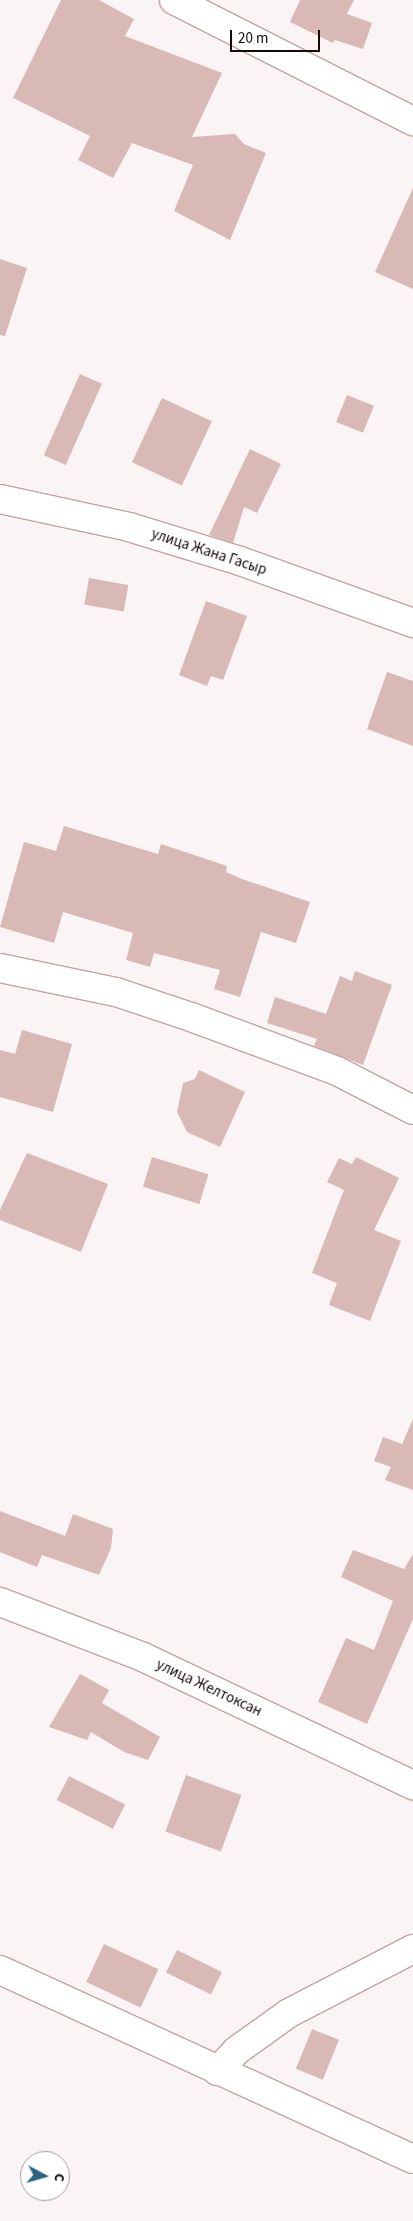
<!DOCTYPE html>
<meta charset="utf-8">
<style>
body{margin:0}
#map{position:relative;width:413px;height:2221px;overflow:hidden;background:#fbf4f4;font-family:"Source Sans 3",sans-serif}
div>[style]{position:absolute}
.building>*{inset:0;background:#d8b9b6;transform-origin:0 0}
.roads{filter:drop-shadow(1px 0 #c3a4a2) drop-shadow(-1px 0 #c3a4a2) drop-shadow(0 1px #c3a4a2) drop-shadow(0 -1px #c3a4a2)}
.street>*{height:28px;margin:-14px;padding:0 14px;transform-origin:14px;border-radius:14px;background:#fff}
span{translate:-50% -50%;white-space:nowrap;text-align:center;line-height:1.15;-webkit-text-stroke:5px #fff;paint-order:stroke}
.street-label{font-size:15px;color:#140a0a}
.north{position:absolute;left:20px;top:2151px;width:50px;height:50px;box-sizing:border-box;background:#fff;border:1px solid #a19d9d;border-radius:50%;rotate:96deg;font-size:14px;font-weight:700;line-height:20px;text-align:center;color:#140a0a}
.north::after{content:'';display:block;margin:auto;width:18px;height:22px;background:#2b647e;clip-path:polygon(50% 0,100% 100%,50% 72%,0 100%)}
.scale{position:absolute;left:230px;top:30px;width:90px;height:22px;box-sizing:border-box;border:2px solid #140a0a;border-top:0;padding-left:6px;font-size:15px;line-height:18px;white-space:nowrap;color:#140a0a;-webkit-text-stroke:4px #fff;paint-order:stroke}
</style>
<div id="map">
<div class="building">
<i style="clip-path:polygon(61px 0,99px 0,134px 19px,125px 36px,222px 73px,192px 137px,235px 134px,244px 144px,266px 153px,230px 240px,174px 211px,193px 165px,132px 143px,113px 178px,78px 160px,90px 136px,13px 98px)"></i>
<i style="clip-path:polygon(300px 0,354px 0,347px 14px,372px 23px,363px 49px,335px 40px,333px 43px,290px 22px)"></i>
<i style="clip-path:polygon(413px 188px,413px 289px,375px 272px)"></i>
<i style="clip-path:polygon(0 259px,27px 268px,5px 336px,0 335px)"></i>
<i style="left:80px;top:374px;width:24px;height:89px;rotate:24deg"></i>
<i style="left:347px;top:395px;width:29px;height:29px;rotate:22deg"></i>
<i style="left:162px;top:398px;width:55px;height:71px;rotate:25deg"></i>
<i style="clip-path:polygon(250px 449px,281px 464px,257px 513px,244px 507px,233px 543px,209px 535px)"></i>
<i style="left:89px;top:578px;width:40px;height:27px;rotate:10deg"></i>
<i style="clip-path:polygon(206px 601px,247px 616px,223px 680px,211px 676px,207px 686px,179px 675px)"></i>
<i style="clip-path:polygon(387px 672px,413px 681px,413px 746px,367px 729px)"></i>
<i style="clip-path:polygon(64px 826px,158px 854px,161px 844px,227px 866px,226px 872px,242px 879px,310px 902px,296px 943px,261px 932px,240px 997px,214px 989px,220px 970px,154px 953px,150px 967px,126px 960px,133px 933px,63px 912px,54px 943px,0 927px,24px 842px,56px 851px)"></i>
<i style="clip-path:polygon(355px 971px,392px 985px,363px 1065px,314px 1046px,317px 1039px,267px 1023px,275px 997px,326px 1014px,340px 976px,352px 981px)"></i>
<i style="clip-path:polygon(22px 1030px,72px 1044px,53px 1112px,0 1097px,0 1050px,15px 1054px)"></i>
<i style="clip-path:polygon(199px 1070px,245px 1092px,220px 1147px,187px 1132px,177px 1112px,183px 1083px,195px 1079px)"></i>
<i style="clip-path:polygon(27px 1153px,108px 1184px,81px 1252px,0 1220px,0 1210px)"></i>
<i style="left:152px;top:1157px;width:59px;height:31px;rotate:17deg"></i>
<i style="clip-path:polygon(356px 1157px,399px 1178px,374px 1230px,401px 1241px,370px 1321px,329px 1305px,337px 1283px,312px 1273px,344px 1190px,327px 1182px,339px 1158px,352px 1164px)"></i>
<i style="clip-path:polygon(413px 1419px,413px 1490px,385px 1480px,391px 1467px,374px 1461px,383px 1437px,402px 1444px)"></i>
<i style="clip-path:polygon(0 1511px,65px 1536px,73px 1514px,113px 1529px,111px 1548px,99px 1575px,42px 1555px,37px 1567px,0 1552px)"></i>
<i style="clip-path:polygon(353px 1550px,404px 1569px,413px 1554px,413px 1619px,367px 1724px,318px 1702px,346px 1638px,374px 1650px,393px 1601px,341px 1577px)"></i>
<i style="clip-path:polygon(80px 1674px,109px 1690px,102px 1703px,160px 1737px,148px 1760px,124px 1752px,91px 1732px,87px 1740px,49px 1727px)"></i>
<i style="left:186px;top:1775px;width:59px;height:60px;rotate:20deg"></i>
<i style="left:69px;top:1776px;width:63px;height:27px;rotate:27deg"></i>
<i style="left:104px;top:1944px;width:60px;height:42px;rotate:25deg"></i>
<i style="left:177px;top:1950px;width:50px;height:25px;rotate:26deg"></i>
<i style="left:312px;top:2029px;width:29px;height:43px;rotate:22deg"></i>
</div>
<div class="roads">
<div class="street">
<i style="left:174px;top:0;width:268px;rotate:26.9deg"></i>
<i style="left:0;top:499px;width:132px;rotate:12.2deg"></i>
<i style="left:129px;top:527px;width:116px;rotate:17deg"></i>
<i style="left:240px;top:561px;width:184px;rotate:19.7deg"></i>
<i style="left:0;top:968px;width:118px;rotate:11.7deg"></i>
<i style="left:116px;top:992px;width:79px;rotate:18.4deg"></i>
<i style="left:191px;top:1017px;width:156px;rotate:20.3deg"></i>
<i style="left:337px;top:1071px;width:85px;rotate:27.2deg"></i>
<i style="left:0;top:1602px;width:153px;rotate:21deg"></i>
<i style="left:143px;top:1657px;width:299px;rotate:25.4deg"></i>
<i style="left:0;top:1970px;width:454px;rotate:24.6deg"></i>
<i style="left:217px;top:2071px;width:28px;rotate:-46deg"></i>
<i style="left:236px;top:2051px;width:65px;rotate:-35.6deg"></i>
<i style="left:289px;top:2013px;width:140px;rotate:-27.3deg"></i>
</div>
</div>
<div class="street-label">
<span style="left:209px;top:552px;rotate:18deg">улица Жана Гасыр</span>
<span style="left:209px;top:1688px;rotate:25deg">улица Желтоксан</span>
</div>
<div class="north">С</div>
<div class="scale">20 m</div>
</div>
